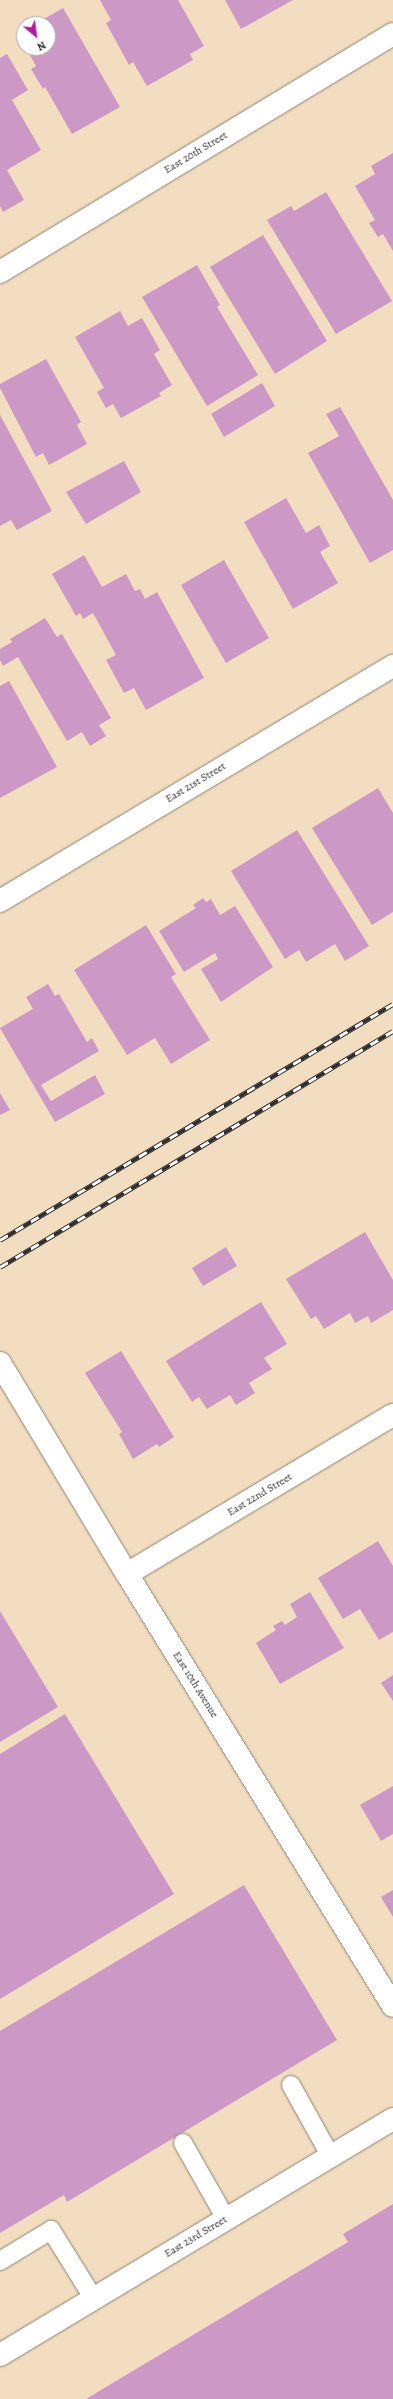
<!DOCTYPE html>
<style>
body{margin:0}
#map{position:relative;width:393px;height:2399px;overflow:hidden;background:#f3ddc0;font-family:Alegreya,serif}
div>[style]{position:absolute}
.building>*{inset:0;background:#cc99c7}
.roads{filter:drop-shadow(0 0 1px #8f8476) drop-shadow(0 0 1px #8f8476)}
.service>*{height:18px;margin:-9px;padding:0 9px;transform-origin:9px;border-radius:9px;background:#fff}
.minor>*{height:22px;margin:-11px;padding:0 11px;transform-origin:11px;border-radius:11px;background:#fff}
.tertiary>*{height:22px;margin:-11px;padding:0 11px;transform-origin:11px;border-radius:11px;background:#fff}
.rail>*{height:4.5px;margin-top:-2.25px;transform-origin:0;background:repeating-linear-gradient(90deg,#fff 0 9px,#2b2b2b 0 18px);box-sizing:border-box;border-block:1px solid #2b2b2b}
span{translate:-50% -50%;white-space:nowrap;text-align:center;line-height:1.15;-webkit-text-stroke:3px #fff;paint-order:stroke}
.street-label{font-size:11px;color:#2b2b2b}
.north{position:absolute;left:16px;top:16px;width:40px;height:40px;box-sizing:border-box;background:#fff;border:1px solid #aaa;border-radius:50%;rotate:151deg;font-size:11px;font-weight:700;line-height:16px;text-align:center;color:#2b2b2b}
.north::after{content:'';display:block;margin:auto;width:14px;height:18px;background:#b5179e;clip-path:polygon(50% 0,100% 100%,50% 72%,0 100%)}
</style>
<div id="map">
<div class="building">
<div style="clip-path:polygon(100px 0,178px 0,204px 46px,190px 54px,193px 60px,147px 86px,133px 62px,129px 65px,106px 23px,111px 20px)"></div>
<div style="clip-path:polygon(225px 0,293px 0,241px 29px)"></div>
<div style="clip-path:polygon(63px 8px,120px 107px,72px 134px,45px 87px,43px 89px,31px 69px,36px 66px,26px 48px,48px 48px,48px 24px,35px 24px)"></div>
<div style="clip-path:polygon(24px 30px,24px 45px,17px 34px)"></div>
<div style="clip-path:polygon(7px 54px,28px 90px,12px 100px,41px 150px,7px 170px,24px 200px,3px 212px,0 206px,0 58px)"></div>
<div style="clip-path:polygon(393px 153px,393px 251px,383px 234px,378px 237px,369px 223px,375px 220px,355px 186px,375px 174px,371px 166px)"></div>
<div style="clip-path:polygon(326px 192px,392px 301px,336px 334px,267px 220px,291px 206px,294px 211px)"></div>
<div style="clip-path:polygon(263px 235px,327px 341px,275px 374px,210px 267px)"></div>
<div style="clip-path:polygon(197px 265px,220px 305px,217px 307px,258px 375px,207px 406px,142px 297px)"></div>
<div style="clip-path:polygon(120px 311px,128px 326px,142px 318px,160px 350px,154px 354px,172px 385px,159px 393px,161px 396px,121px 418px,113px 404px,106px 408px,97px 392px,104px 388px,75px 337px)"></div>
<div style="clip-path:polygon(46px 359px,81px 422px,77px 425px,87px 444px,49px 465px,43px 453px,36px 457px,0 388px,0 384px)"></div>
<div style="clip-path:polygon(262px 383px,275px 406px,224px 437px,211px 414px)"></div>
<div style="clip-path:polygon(340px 407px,393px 500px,393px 550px,370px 563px,308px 453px,339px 436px,326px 414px)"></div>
<div style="clip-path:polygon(0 415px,52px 511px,17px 530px,11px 520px,0 526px)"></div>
<div style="clip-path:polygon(124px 461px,141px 492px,86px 524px,66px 492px)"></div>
<div style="clip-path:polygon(286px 498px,306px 533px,319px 525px,330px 546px,320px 552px,338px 583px,293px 609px,244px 522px)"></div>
<div style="clip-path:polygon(84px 555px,102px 587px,126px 574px,135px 591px,140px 589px,145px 599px,157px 592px,204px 678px,146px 710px,134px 688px,124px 693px,106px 660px,116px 655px,93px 613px,83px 619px,80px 613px,76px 616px,52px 574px)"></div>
<div style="clip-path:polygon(224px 560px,269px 638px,226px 663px,181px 585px)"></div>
<div style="clip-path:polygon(45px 618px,57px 637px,62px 634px,111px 718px,99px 725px,106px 736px,90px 746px,82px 732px,67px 741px,18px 657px,3px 666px,0 660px,0 649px,12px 642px,10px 639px)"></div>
<div style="clip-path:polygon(9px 681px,57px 767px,0 798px,0 686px)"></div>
<div style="clip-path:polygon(378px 788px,393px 813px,393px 912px,372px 925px,312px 828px)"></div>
<div style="clip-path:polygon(297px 830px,369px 946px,345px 961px,335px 944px,306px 962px,299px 950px,285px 959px,231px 871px)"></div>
<div style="clip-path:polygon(203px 898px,206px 902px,211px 899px,220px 915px,235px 906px,273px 967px,221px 1002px,201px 969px,218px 959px,215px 953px,184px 972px,159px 931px,196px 908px,193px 905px)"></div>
<div style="clip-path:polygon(146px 925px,176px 974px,171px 977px,210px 1040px,171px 1064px,155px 1038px,127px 1055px,74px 970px)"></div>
<div style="clip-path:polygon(48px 984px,55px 996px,59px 994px,87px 1042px,92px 1038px,99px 1051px,41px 1085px,51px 1101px,95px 1075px,105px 1094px,55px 1122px,0 1028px,33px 1009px,26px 997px)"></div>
<div style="clip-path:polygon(0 1093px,10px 1110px,0 1115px)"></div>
<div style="clip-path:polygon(365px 1232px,393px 1280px,393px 1310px,371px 1323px,368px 1316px,355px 1323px,350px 1313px,324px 1329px,316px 1316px,311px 1319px,286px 1279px)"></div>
<div style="clip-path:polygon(226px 1247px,237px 1266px,203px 1286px,192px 1268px)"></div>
<div style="clip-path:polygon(261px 1302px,287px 1344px,264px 1358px,272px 1369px,249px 1383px,255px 1393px,236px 1405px,230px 1395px,207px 1409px,199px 1397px,192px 1402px,166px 1361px)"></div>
<div style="clip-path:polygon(121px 1351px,174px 1437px,159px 1447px,157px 1444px,133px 1459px,119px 1434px,122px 1432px,85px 1373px)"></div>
<div style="clip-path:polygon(378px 1541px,393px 1566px,393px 1632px,379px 1640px,360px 1609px,343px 1619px,318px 1578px)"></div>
<div style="clip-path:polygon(310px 1592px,344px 1648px,280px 1684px,256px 1643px,276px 1630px,273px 1626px,282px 1621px,285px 1625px,297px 1617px,290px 1604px)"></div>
<div style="clip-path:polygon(0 1611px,58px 1707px,0 1742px)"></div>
<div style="clip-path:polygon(393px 1675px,393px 1701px,381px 1683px)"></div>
<div style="clip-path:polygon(65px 1714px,174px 1894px,0 1999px,0 1754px)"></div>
<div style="clip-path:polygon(393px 1786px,393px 1834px,381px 1841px,360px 1805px)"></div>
<div style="clip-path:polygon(244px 1885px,337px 2040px,67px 2202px,64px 2195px,0 2233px,0 2031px)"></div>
<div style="clip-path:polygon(393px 1890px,393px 1917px,381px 1897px)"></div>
<div style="clip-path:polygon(393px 2204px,393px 2399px,86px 2399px,348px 2242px,343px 2234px)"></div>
</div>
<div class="roads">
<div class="service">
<div style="left:291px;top:2085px;width:82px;rotate:60.9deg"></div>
<div style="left:183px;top:2143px;width:87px;rotate:60.5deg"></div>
<div style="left:0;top:2261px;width:60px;rotate:-31.3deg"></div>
<div style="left:51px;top:2230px;width:81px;rotate:58.1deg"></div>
</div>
<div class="minor">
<div style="left:0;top:272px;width:459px;rotate:-31.2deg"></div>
<div style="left:127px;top:1574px;width:310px;rotate:-30.9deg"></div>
<div style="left:0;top:2355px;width:458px;rotate:-31deg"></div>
</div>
<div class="tertiary">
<div style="left:0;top:901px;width:458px;rotate:-30.9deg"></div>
<div style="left:0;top:1363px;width:246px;rotate:59deg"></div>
<div style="left:127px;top:1574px;width:507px;rotate:58.38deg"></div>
</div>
</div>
<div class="rail">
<div style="left:0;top:1240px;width:458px;rotate:-31deg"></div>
<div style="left:0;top:1267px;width:458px;rotate:-31deg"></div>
</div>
<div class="street-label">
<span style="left:196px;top:153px;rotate:-31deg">East 20th Street</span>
<span style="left:196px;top:783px;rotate:-31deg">East 21st Street</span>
<span style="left:260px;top:1495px;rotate:-31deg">East 22nd Street</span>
<span style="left:195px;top:1685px;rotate:58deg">East 10th Avenue</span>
<span style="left:196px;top:2237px;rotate:-31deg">East 23rd Street</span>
</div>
<div class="north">N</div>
</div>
